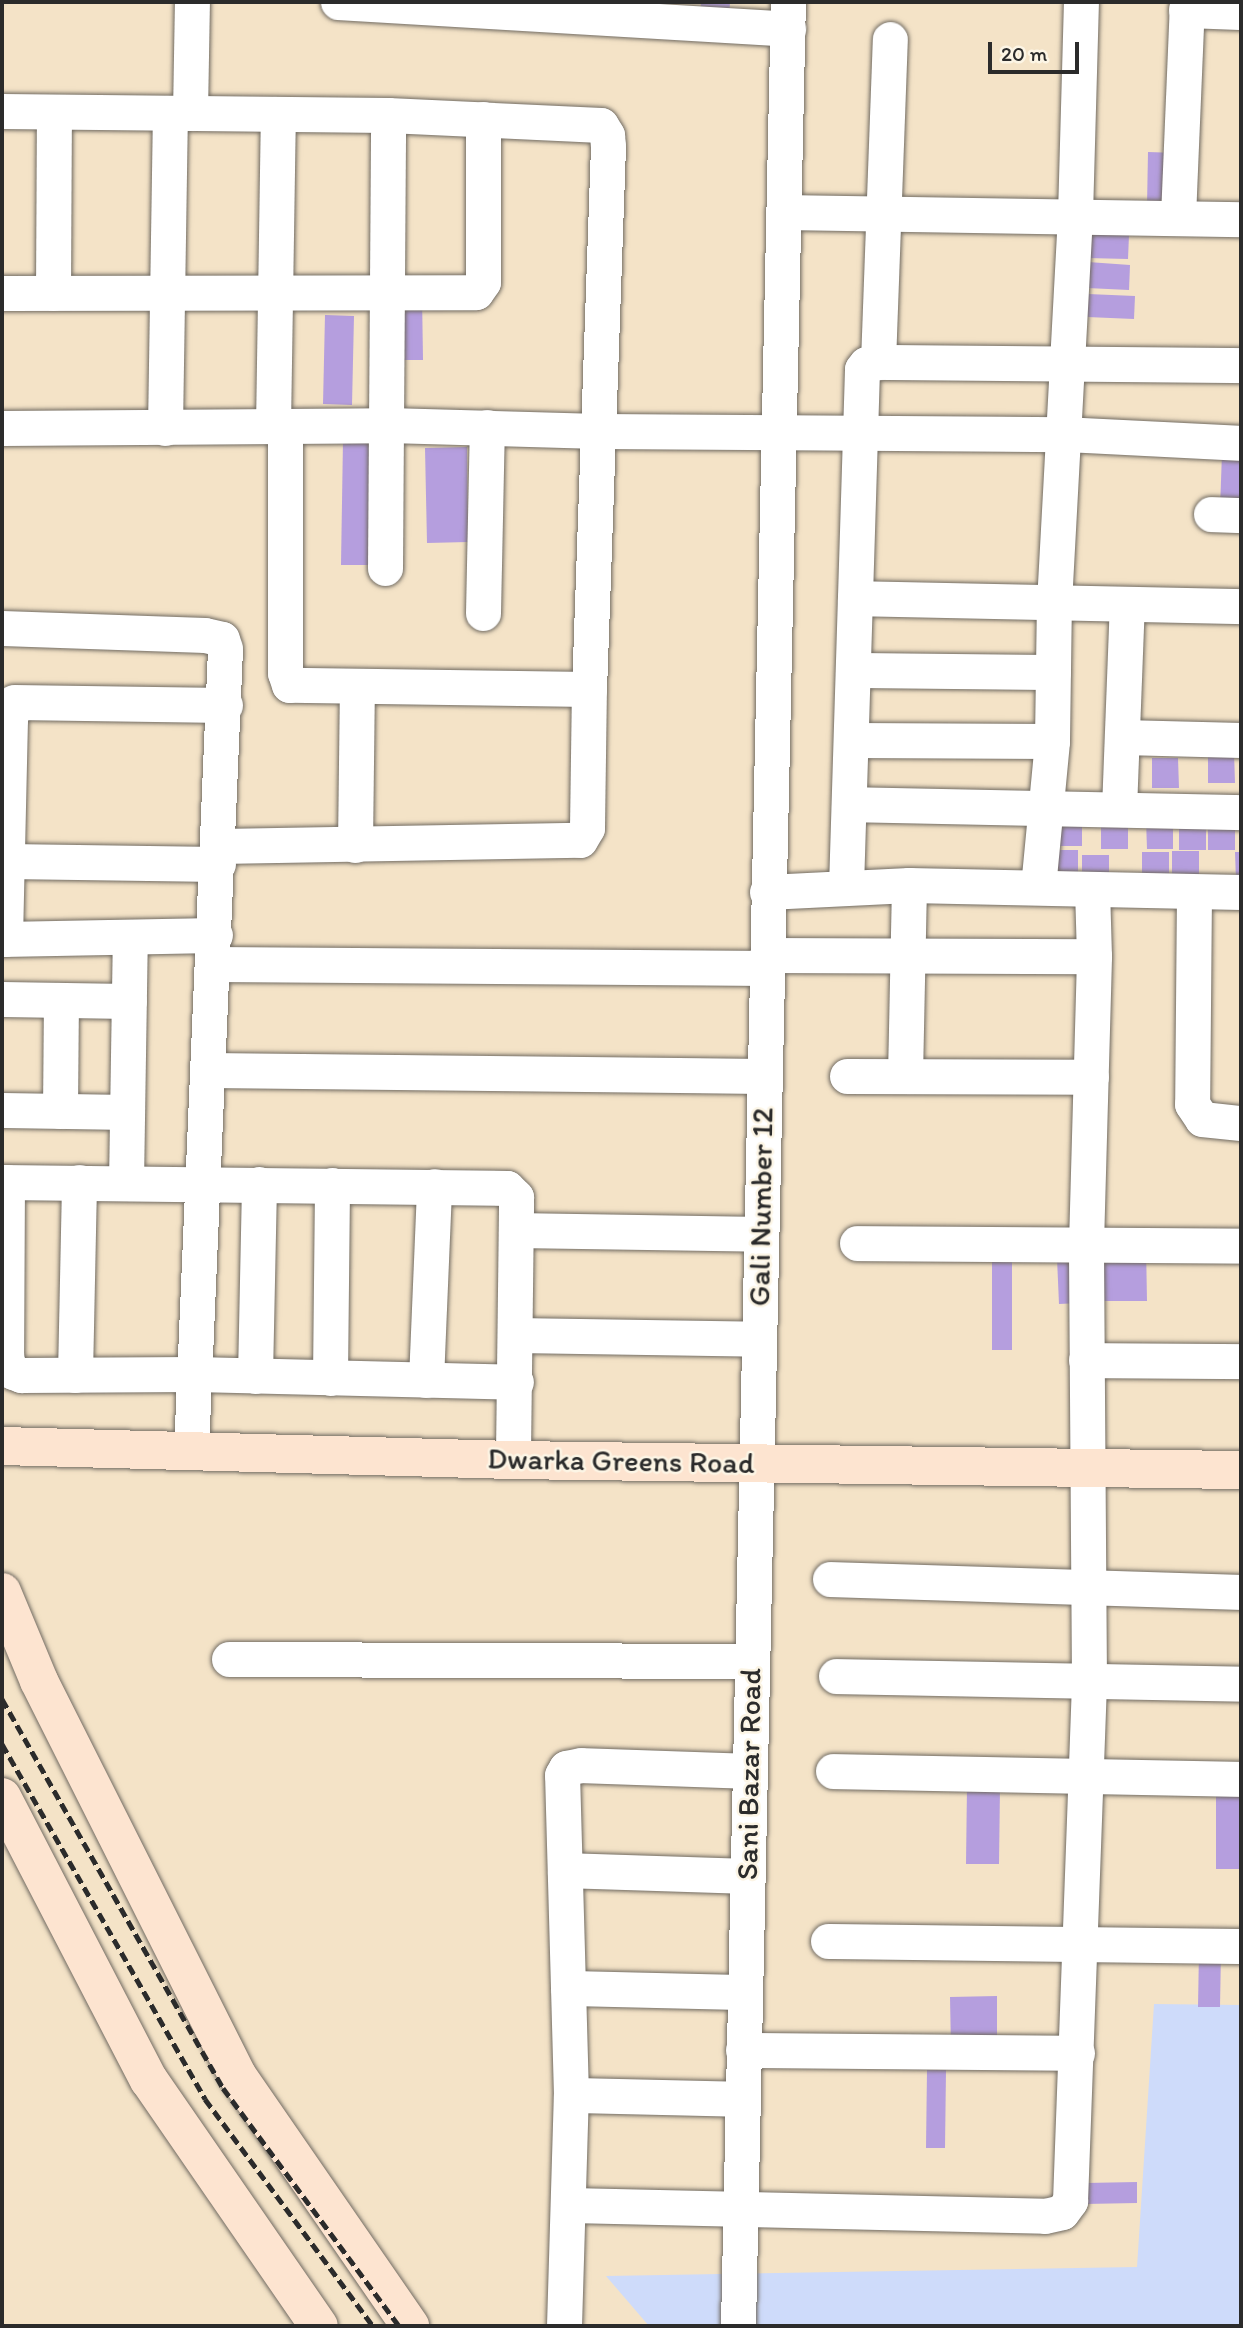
<!DOCTYPE html>
<style>
body{margin:0}
#map{position:relative;width:1243px;height:2328px;overflow:hidden;background:#f4e3c7;font-family:Itim,sans-serif}
div>[style]{position:absolute}
.built>*{inset:0;background:#cedbfa}
.building>*{inset:0;background:#b59ede}
.roads{filter:drop-shadow(0 0 2px #716b62) drop-shadow(0 0 2px #716b62)}
.street>*{height:35px;margin:-17.5px;padding:0 17.5px;transform-origin:17.5px;border-radius:17.5px;background:#fff}
.secondary>*{height:38px;margin:-19px;padding:0 19px;transform-origin:19px;border-radius:19px;background:#fde4d0}
.rail>*{height:5px;margin-top:-2.5px;transform-origin:0;background:repeating-linear-gradient(90deg,#2b2b2b 0 10px,transparent 0 15px)}
span{translate:-50% -50%;white-space:nowrap;text-align:center;line-height:1.15;-webkit-text-stroke:5px #fcf5e5;paint-order:stroke}
.street-label{font-size:30px;color:#2b2b2b}
.frame{position:absolute;inset:0;border:4px solid #2b2b2b;pointer-events:none}
.scale{position:absolute;left:988px;top:42px;width:91px;height:32px;box-sizing:border-box;border:4px solid #2b2b2b;border-top:0;padding-left:9px;font-size:21px;line-height:24px;white-space:nowrap;color:#2b2b2b;-webkit-text-stroke:5px #fcf5e5;paint-order:stroke}
</style>
<div id="map">
<div class="built">
<div style="clip-path:polygon(1154px 2004px,1241px 2005px,1241px 2326px,649px 2326px,606px 2276px,1137px 2267px)"></div>
</div>
<div class="building">
<div style="clip-path:polygon(701px 2px,730px 2px,729px 17px,700px 16px)"></div>
<div style="clip-path:polygon(1148px 152px,1178px 153px,1178px 206px,1147px 206px)"></div>
<div style="clip-path:polygon(1088px 233px,1129px 235px,1128px 259px,1087px 258px)"></div>
<div style="clip-path:polygon(1088px 262px,1130px 265px,1129px 290px,1087px 288px)"></div>
<div style="clip-path:polygon(1088px 294px,1135px 296px,1134px 319px,1087px 317px)"></div>
<div style="clip-path:polygon(422px 295px,423px 360px,400px 360px,399px 296px)"></div>
<div style="clip-path:polygon(325px 315px,354px 316px,352px 405px,323px 404px)"></div>
<div style="clip-path:polygon(343px 440px,382px 441px,379px 565px,341px 565px)"></div>
<div style="clip-path:polygon(467px 447px,468px 542px,427px 543px,425px 448px)"></div>
<div style="clip-path:polygon(1222px 453px,1241px 453px,1241px 510px,1220px 509px)"></div>
<div style="clip-path:polygon(1234px 752px,1235px 783px,1208px 783px,1208px 753px)"></div>
<div style="clip-path:polygon(1152px 758px,1178px 758px,1179px 788px,1152px 788px)"></div>
<div style="clip-path:polygon(1055px 817px,1082px 817px,1082px 846px,1055px 846px)"></div>
<div style="clip-path:polygon(1101px 819px,1128px 819px,1128px 849px,1101px 849px)"></div>
<div style="clip-path:polygon(1173px 819px,1173px 849px,1147px 849px,1146px 820px)"></div>
<div style="clip-path:polygon(1179px 820px,1206px 820px,1206px 850px,1179px 850px)"></div>
<div style="clip-path:polygon(1208px 820px,1235px 820px,1235px 850px,1208px 850px)"></div>
<div style="clip-path:polygon(1051px 850px,1078px 850px,1078px 880px,1051px 880px)"></div>
<div style="clip-path:polygon(1172px 851px,1199px 851px,1199px 881px,1172px 881px)"></div>
<div style="clip-path:polygon(1142px 852px,1169px 852px,1169px 881px,1142px 881px)"></div>
<div style="clip-path:polygon(1235px 852px,1241px 852px,1241px 881px,1236px 881px)"></div>
<div style="clip-path:polygon(1082px 855px,1109px 855px,1109px 884px,1082px 884px)"></div>
<div style="clip-path:polygon(1146px 1246px,1147px 1301px,1098px 1301px,1097px 1247px)"></div>
<div style="clip-path:polygon(1078px 1257px,1080px 1303px,1059px 1304px,1057px 1258px)"></div>
<div style="clip-path:polygon(992px 1260px,1012px 1260px,1012px 1350px,992px 1350px)"></div>
<div style="clip-path:polygon(967px 1786px,1000px 1787px,999px 1864px,966px 1864px)"></div>
<div style="clip-path:polygon(1216px 1791px,1240px 1791px,1240px 1869px,1216px 1869px)"></div>
<div style="clip-path:polygon(1199px 1951px,1221px 1951px,1220px 2007px,1198px 2007px)"></div>
<div style="clip-path:polygon(997px 1996px,997px 2048px,951px 2048px,950px 1997px)"></div>
<div style="clip-path:polygon(927px 2070px,946px 2070px,945px 2148px,926px 2148px)"></div>
<div style="clip-path:polygon(1137px 2182px,1137px 2203px,1085px 2204px,1085px 2183px)"></div>
</div>
<div class="roads">
<div class="street">
<div style="left:338px;top:2px;width:451px;rotate:3.4deg"></div>
<div style="left:1186px;top:10px;width:55px;rotate:2.1deg"></div>
<div style="left:2px;top:111px;width:386px;rotate:0.6deg"></div>
<div style="left:388px;top:115px;width:213px;rotate:2.7deg"></div>
<div style="left:601px;top:125px;width:12px;rotate:59deg"></div>
<div style="left:607px;top:135px;width:11px;rotate:85deg"></div>
<div style="left:608px;top:146px;width:543px;rotate:92deg"></div>
<div style="left:589px;top:689px;width:300px;rotate:-179.2deg"></div>
<div style="left:289px;top:685px;width:13px;rotate:-108deg"></div>
<div style="left:285px;top:673px;width:247px;rotate:-90deg"></div>
<div style="left:190px;top:113px;width:111px;rotate:-89deg"></div>
<div style="left:784px;top:212px;width:457px;rotate:0.9deg"></div>
<div style="left:1178px;top:217px;width:215px;rotate:-87.6deg"></div>
<div style="left:2px;top:293px;width:474px;rotate:-0.1deg"></div>
<div style="left:476px;top:292px;width:12px;rotate:-55deg"></div>
<div style="left:483px;top:282px;width:163px;rotate:-90deg"></div>
<div style="left:53px;top:293px;width:181px;rotate:-89.7deg"></div>
<div style="left:878px;top:362px;width:323px;rotate:-87.9deg"></div>
<div style="left:273px;top:426px;width:312px;rotate:-89.1deg"></div>
<div style="left:2px;top:428px;width:386px;rotate:-0.4deg"></div>
<div style="left:388px;top:425px;width:211px;rotate:1.6deg"></div>
<div style="left:599px;top:431px;width:465px;rotate:0.4deg"></div>
<div style="left:1064px;top:434px;width:177px;rotate:2.9deg"></div>
<div style="left:165px;top:428px;width:315px;rotate:-89.1deg"></div>
<div style="left:1211px;top:514px;width:30px;rotate:2deg"></div>
<div style="left:385px;top:568px;width:453px;rotate:-89.6deg"></div>
<div style="left:855px;top:598px;width:386px;rotate:1.2deg"></div>
<div style="left:483px;top:613px;width:186px;rotate:-88.8deg"></div>
<div style="left:2px;top:628px;width:203px;rotate:2deg"></div>
<div style="left:205px;top:635px;width:17px;rotate:13deg"></div>
<div style="left:222px;top:639px;width:10px;rotate:73deg"></div>
<div style="left:225px;top:649px;width:803px;rotate:92.43deg"></div>
<div style="left:853px;top:670px;width:200px;rotate:0.6deg"></div>
<div style="left:1122px;top:737px;width:119px;rotate:1.4deg"></div>
<div style="left:851px;top:740px;width:201px;rotate:0.3deg"></div>
<div style="left:849px;top:804px;width:392px;rotate:1.2deg"></div>
<div style="left:1119px;top:809px;width:205px;rotate:-87.8deg"></div>
<div style="left:355px;top:845px;width:157px;rotate:-89.3deg"></div>
<div style="left:219px;top:846px;width:361px;rotate:-1deg"></div>
<div style="left:580px;top:840px;width:14px;rotate:-60deg"></div>
<div style="left:587px;top:828px;width:139px;rotate:-89.2deg"></div>
<div style="left:7px;top:861px;width:211px;rotate:0.8deg"></div>
<div style="left:846px;top:887px;width:518px;rotate:-88.23deg"></div>
<div style="left:862px;top:369px;width:6px;rotate:-51deg"></div>
<div style="left:866px;top:364px;width:12px;rotate:-9deg"></div>
<div style="left:878px;top:362px;width:363px;rotate:0.5deg"></div>
<div style="left:1038px;top:887px;width:147px;rotate:-84.5deg"></div>
<div style="left:1052px;top:741px;width:138px;rotate:-89.2deg"></div>
<div style="left:1054px;top:603px;width:389px;rotate:-86.9deg"></div>
<div style="left:1075px;top:215px;width:213px;rotate:-88.4deg"></div>
<div style="left:767px;top:892px;width:142px;rotate:-2.8deg"></div>
<div style="left:909px;top:885px;width:332px;rotate:1.2deg"></div>
<div style="left:1194px;top:892px;width:212px;rotate:90.5deg"></div>
<div style="left:1192px;top:1104px;width:18px;rotate:56deg"></div>
<div style="left:1202px;top:1119px;width:39px;rotate:6deg"></div>
<div style="left:2px;top:939px;width:213px;rotate:-1.1deg"></div>
<div style="left:5px;top:939px;width:220px;rotate:-88.7deg"></div>
<div style="left:10px;top:719px;width:17px;rotate:-77deg"></div>
<div style="left:14px;top:702px;width:211px;rotate:0.8deg"></div>
<div style="left:767px;top:955px;width:327px;rotate:0.2deg"></div>
<div style="left:213px;top:964px;width:554px;rotate:0.41deg"></div>
<div style="left:2px;top:999px;width:127px;rotate:0.9deg"></div>
<div style="left:208px;top:1070px;width:556px;rotate:0.62deg"></div>
<div style="left:847px;top:1076px;width:244px;rotate:0.2deg"></div>
<div style="left:905px;top:1076px;width:191px;rotate:-88.8deg"></div>
<div style="left:2px;top:1110px;width:125px;rotate:0.9deg"></div>
<div style="left:60px;top:1111px;width:111px;rotate:-89.5deg"></div>
<div style="left:2px;top:1182px;width:505px;rotate:0.68deg"></div>
<div style="left:507px;top:1188px;width:13px;rotate:45deg"></div>
<div style="left:516px;top:1197px;width:11px;rotate:90deg"></div>
<div style="left:516px;top:1208px;width:252px;rotate:90.7deg"></div>
<div style="left:7px;top:1182px;width:171px;rotate:90.3deg"></div>
<div style="left:6px;top:1353px;width:10px;rotate:84deg"></div>
<div style="left:7px;top:1363px;width:11px;rotate:56deg"></div>
<div style="left:13px;top:1372px;width:9px;rotate:21deg"></div>
<div style="left:21px;top:1375px;width:174px;rotate:-0.3deg"></div>
<div style="left:195px;top:1374px;width:321px;rotate:1.4deg"></div>
<div style="left:126px;top:1183px;width:245px;rotate:-89.1deg"></div>
<div style="left:516px;top:1230px;width:245px;rotate:0.9deg"></div>
<div style="left:857px;top:1243px;width:384px;rotate:0.4deg"></div>
<div style="left:516px;top:1335px;width:243px;rotate:0.9deg"></div>
<div style="left:1086px;top:1360px;width:155px;rotate:0.4deg"></div>
<div style="left:75px;top:1375px;width:193px;rotate:-88.8deg"></div>
<div style="left:255px;top:1376px;width:192px;rotate:-88.8deg"></div>
<div style="left:330px;top:1378px;width:193px;rotate:-89.4deg"></div>
<div style="left:426px;top:1380px;width:194px;rotate:-87.6deg"></div>
<div style="left:830px;top:1579px;width:411px;rotate:1.8deg"></div>
<div style="left:229px;top:1659px;width:522px;rotate:0.22deg"></div>
<div style="left:836px;top:1676px;width:405px;rotate:1.1deg"></div>
<div style="left:833px;top:1771px;width:408px;rotate:1.1deg"></div>
<div style="left:565px;top:1870px;width:182px;rotate:1.9deg"></div>
<div style="left:828px;top:1941px;width:413px;rotate:0.7deg"></div>
<div style="left:568px;top:1988px;width:176px;rotate:1.3deg"></div>
<div style="left:743px;top:2050px;width:334px;rotate:0.5deg"></div>
<div style="left:571px;top:2095px;width:171px;rotate:1.3deg"></div>
<div style="left:570px;top:2205px;width:475px;rotate:1.3deg"></div>
<div style="left:1045px;top:2216px;width:17px;rotate:-13deg"></div>
<div style="left:1062px;top:2212px;width:14px;rotate:-54deg"></div>
<div style="left:1070px;top:2201px;width:519px;rotate:-87.9deg"></div>
<div style="left:1089px;top:1682px;width:438px;rotate:-90.4deg"></div>
<div style="left:1086px;top:1244px;width:288px;rotate:-88.4deg"></div>
<div style="left:1094px;top:956px;width:66px;rotate:-91.7deg"></div>
<div style="left:564px;top:2326px;width:231px;rotate:-88.3deg"></div>
<div style="left:571px;top:2095px;width:320px;rotate:-91.6deg"></div>
<div style="left:562px;top:1775px;width:8px;rotate:-60deg"></div>
<div style="left:566px;top:1768px;width:15px;rotate:-11deg"></div>
<div style="left:581px;top:1765px;width:168px;rotate:2deg"></div>
<div style="left:738px;top:2326px;width:2325px;rotate:-88.77deg"></div>
</div>
<div class="secondary">
<div style="left:2px;top:1446px;width:511px;rotate:1.57deg"></div>
<div style="left:513px;top:1460px;width:728px;rotate:0.79deg"></div>
<div style="left:2px;top:1592px;width:96px;rotate:67.4deg"></div>
<div style="left:39px;top:1681px;width:441px;rotate:63.3deg"></div>
<div style="left:237px;top:2075px;width:305px;rotate:55.4deg"></div>
<div style="left:2px;top:1797px;width:319px;rotate:62.6deg"></div>
<div style="left:149px;top:2080px;width:299px;rotate:55.4deg"></div>
</div>
</div>
<div class="rail">
<div style="left:2px;top:1699px;width:447px;rotate:60.4deg"></div>
<div style="left:223px;top:2088px;width:296px;rotate:53.5deg"></div>
<div style="left:2px;top:1744px;width:409px;rotate:60.2deg"></div>
<div style="left:205px;top:2099px;width:282px;rotate:53.5deg"></div>
</div>
<div class="street-label">
<span style="left:761px;top:1207px;rotate:-89deg">Gali Number 12</span>
<span style="left:621px;top:1461px;rotate:1deg">Dwarka Greens Road</span>
<span style="left:749px;top:1774px;rotate:-89deg">Sani Bazar Road</span>
</div>
<div class="frame"></div>
<div class="scale">20 m</div>
</div>
